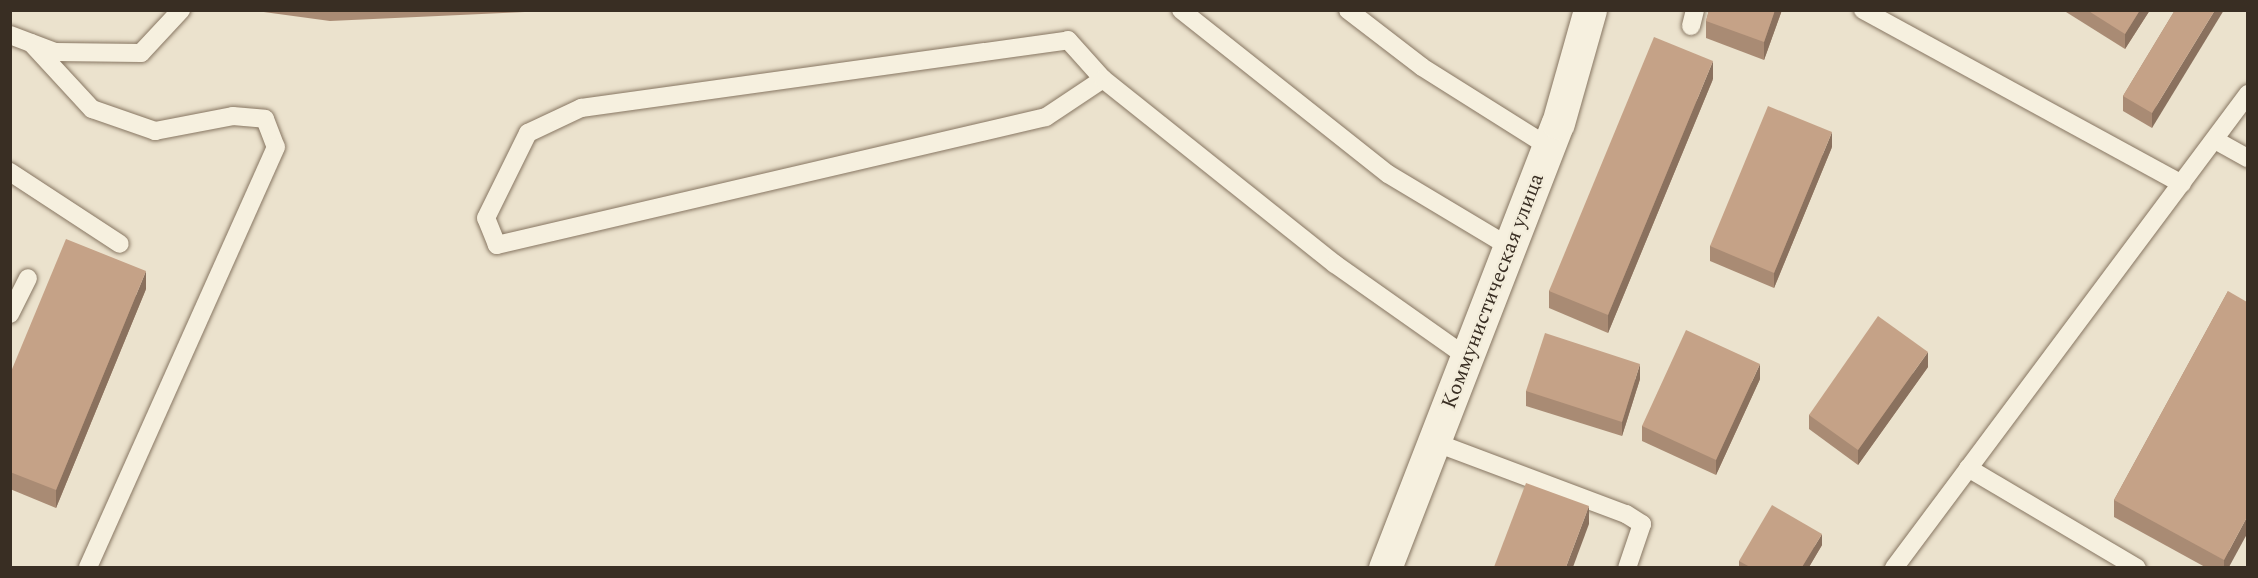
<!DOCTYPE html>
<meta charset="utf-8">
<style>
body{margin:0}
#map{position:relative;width:2258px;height:578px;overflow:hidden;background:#ebe2cd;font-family:Spectral,serif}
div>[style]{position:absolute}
.roads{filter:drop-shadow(0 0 2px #877662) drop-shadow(0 0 2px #877662)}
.lane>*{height:18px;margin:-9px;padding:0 9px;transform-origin:9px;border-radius:9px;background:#f6f0df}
.secondary>*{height:33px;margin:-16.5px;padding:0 16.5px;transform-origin:16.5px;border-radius:16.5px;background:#f6f0df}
.wall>*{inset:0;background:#a98b74}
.shaded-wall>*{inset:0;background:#8a715e}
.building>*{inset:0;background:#c5a287}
span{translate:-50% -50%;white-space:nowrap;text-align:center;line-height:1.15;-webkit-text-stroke:5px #f3eddb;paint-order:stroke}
.street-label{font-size:21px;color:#392e23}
.frame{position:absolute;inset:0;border:12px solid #392e23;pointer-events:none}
</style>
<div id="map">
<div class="roads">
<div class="lane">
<div style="left:1181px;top:10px;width:264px;rotate:38.4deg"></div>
<div style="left:1388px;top:174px;width:142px;rotate:30.9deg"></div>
<div style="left:1348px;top:10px;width:93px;rotate:37.6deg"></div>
<div style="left:1422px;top:67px;width:150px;rotate:32.2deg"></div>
<div style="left:1863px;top:10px;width:363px;rotate:28.6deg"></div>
<div style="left:1691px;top:26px;width:16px;rotate:-76deg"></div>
<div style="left:10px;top:35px;width:48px;rotate:20.7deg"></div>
<div style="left:55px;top:52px;width:86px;rotate:0.7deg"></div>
<div style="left:141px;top:53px;width:59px;rotate:-47.1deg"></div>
<div style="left:31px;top:43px;width:90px;rotate:47.3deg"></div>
<div style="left:92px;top:109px;width:67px;rotate:19.2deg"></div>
<div style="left:155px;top:131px;width:79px;rotate:-10.9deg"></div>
<div style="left:233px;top:116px;width:32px;rotate:5deg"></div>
<div style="left:265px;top:119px;width:30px;rotate:69deg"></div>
<div style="left:276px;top:147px;width:461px;rotate:114.1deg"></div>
<div style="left:1103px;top:79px;width:69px;rotate:146.3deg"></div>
<div style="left:1046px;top:117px;width:564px;rotate:166.88deg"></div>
<div style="left:497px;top:245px;width:29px;rotate:-112deg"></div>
<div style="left:486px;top:218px;width:95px;rotate:-63.7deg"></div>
<div style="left:528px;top:133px;width:59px;rotate:-25.3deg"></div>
<div style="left:581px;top:108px;width:492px;rotate:-7.9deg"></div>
<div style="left:1068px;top:40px;width:52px;rotate:48.1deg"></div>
<div style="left:1103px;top:79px;width:297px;rotate:38.6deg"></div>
<div style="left:1335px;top:264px;width:161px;rotate:35.2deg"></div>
<div style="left:2215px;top:140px;width:38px;rotate:29deg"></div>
<div style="left:10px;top:172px;width:131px;rotate:33.2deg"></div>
<div style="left:10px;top:314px;width:40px;rotate:-63.4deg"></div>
<div style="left:1434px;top:442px;width:205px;rotate:20.6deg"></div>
<div style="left:1626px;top:514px;width:19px;rotate:32deg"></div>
<div style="left:1642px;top:524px;width:46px;rotate:108.8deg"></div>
<div style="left:1968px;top:468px;width:196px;rotate:30.6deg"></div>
<div style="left:1894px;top:568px;width:592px;rotate:-53.25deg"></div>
</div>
<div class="secondary">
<div style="left:1385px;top:568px;width:477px;rotate:-68.8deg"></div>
<div style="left:1558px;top:123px;width:117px;rotate:-74.2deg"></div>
</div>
</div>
<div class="wall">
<div style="clip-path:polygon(249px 10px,568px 10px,330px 21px)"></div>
<div style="clip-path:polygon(1709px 10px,1782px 10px,1764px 60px,1706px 38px,1706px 21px)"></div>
<div style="clip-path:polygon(2066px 10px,2150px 10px,2125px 49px,2066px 12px)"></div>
<div style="clip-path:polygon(2175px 10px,2152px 128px,2123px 111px,2123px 96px)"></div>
<div style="clip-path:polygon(1713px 79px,1608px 333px,1549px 308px,1549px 291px)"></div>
<div style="clip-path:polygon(1832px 147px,1774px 288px,1710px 261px,1710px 246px)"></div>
<div style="clip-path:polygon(146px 289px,56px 508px,10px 489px,10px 374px)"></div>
<div style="clip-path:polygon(2228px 291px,2229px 567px,2205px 567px,2114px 517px,2114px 500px)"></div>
<div style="clip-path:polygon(1928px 367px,1858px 465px,1809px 429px,1809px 415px)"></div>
<div style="clip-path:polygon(1640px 379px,1622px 436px,1526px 406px,1526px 391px)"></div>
<div style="clip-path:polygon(1760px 379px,1716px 475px,1642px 441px,1642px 426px)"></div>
<div style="clip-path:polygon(1822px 545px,1809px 567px,1739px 567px,1739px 561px)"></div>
</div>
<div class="shaded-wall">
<div style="clip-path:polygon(1775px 10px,1782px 10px,1764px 60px,1764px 42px)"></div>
<div style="clip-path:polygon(2140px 10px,2150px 10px,2125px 49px,2125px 34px)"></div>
<div style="clip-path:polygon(2215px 10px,2224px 10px,2152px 128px,2152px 113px)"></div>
<div style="clip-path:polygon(1713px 61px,1713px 79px,1608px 333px,1608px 315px)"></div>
<div style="clip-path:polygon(1832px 132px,1832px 147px,1774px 288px,1774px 273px)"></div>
<div style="clip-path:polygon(146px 271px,146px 289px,56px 508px,56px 490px)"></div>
<div style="clip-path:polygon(1928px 352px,1928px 367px,1858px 465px,1858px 450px)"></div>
<div style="clip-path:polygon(1640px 364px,1640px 379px,1622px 436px,1622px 422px)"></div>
<div style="clip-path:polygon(1760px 364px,1760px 379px,1716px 475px,1716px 460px)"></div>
<div style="clip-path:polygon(1589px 506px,1589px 524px,1573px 567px,1566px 567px)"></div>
<div style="clip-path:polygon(2247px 517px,2247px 534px,2229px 567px,2224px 567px,2224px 560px)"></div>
<div style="clip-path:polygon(1822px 534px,1822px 545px,1809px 567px,1802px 567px)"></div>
</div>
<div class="building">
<div style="clip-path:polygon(1709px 10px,1775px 10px,1764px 42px,1706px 21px)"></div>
<div style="clip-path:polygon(2087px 10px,2140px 10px,2125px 34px)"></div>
<div style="clip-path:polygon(2175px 10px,2215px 10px,2152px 113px,2123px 96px)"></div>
<div style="clip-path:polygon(1654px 37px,1713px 61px,1608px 315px,1549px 291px)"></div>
<div style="clip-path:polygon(1768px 106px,1832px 132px,1774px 273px,1710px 246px)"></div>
<div style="clip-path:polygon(66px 239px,146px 271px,56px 490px,10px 472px,10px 374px)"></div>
<div style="clip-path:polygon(2228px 291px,2247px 302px,2247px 517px,2224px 560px,2114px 500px)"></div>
<div style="clip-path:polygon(1878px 316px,1928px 352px,1858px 450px,1809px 415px)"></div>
<div style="clip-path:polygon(1686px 330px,1760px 364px,1716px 460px,1642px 426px)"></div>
<div style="clip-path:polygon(1545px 333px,1640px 364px,1622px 422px,1526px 391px)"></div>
<div style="clip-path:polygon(1526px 483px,1589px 506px,1566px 567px,1494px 567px)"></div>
<div style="clip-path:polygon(1772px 505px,1822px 534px,1802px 567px,1750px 567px,1739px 561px)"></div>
</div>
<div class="street-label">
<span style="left:1493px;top:291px;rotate:-69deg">Коммунистическая улица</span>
</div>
<div class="frame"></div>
</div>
